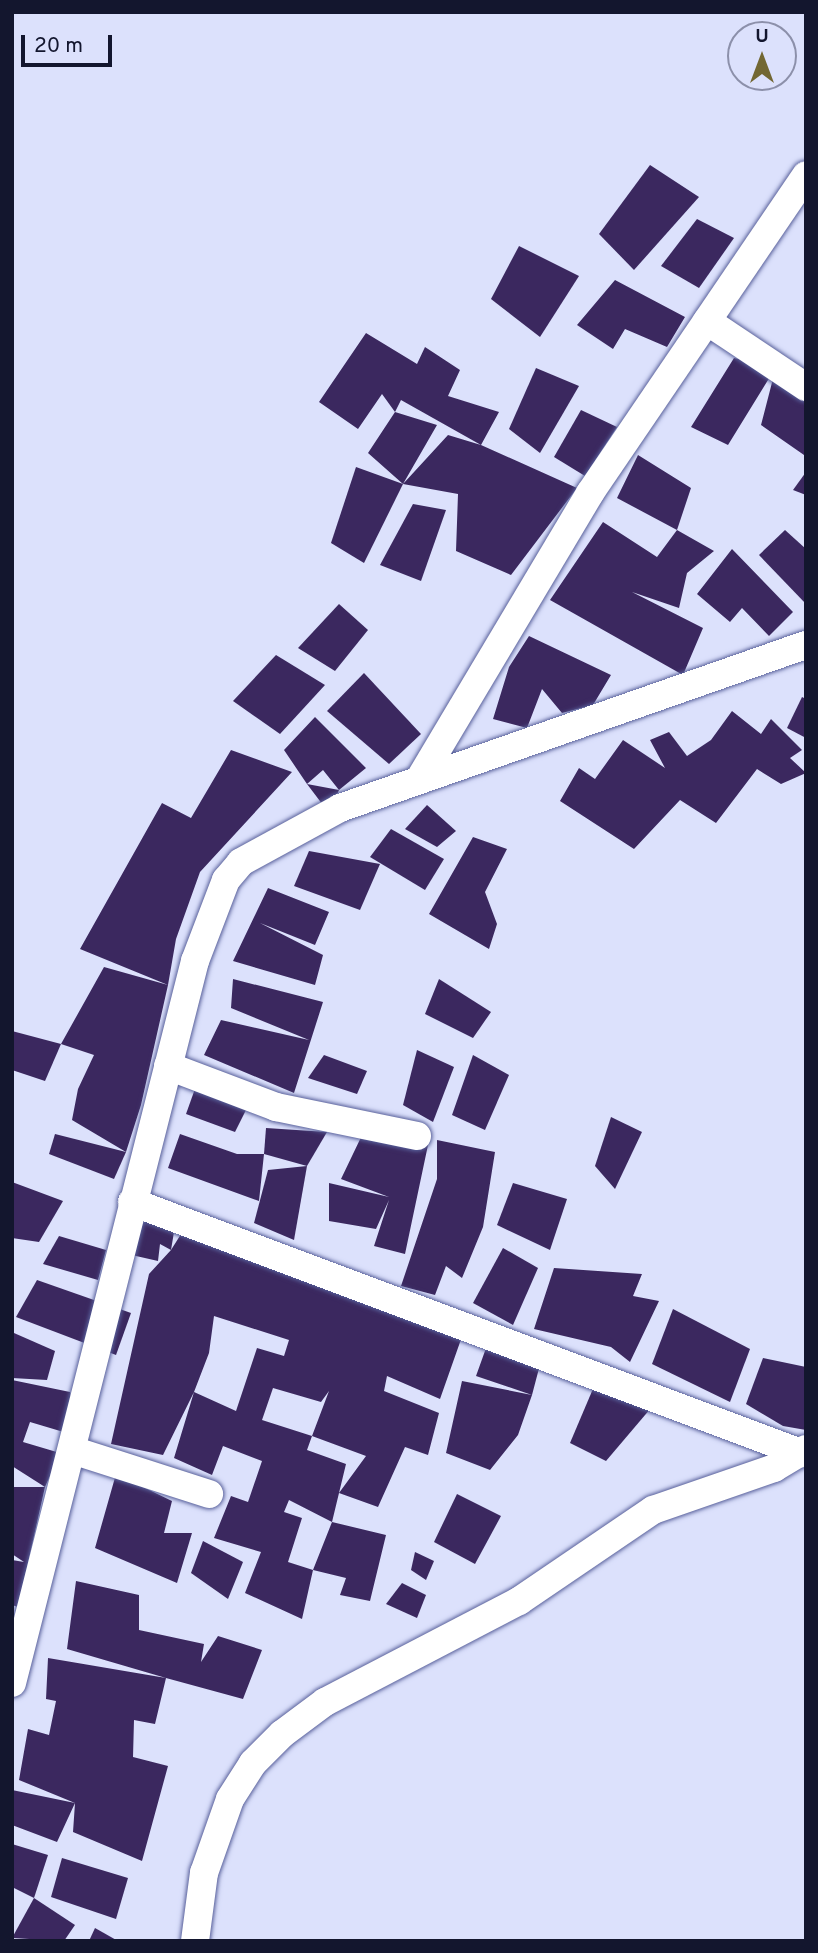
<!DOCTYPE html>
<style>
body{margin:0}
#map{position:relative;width:818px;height:1953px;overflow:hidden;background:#dce1fc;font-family:Overpass,sans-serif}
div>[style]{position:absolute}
.building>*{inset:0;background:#3b285f}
.roads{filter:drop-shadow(0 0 2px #58609b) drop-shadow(0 0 2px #58609b)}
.street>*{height:28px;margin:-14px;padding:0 14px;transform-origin:14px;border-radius:14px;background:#fff}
span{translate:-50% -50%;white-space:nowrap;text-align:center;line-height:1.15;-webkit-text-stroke:7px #dce1fc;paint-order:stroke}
.frame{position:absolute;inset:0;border:14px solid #13162e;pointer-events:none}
.north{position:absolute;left:727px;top:21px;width:70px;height:70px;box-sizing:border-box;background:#dce1fc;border:2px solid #8c90aa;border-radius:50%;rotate:0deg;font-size:19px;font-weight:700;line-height:28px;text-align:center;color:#13162e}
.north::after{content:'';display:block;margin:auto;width:24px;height:32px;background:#726733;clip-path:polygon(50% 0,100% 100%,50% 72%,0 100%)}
.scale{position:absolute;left:21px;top:35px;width:91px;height:32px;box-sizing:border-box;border:4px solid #13162e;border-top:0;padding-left:9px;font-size:21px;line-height:24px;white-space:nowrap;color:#13162e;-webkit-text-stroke:5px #dce1fc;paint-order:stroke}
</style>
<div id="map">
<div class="building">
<div style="clip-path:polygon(650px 165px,699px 197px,634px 270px,599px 234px)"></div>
<div style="clip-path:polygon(697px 219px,734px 238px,699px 288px,661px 266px)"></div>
<div style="clip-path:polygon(519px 246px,579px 276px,540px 337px,491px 299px)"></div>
<div style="clip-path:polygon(615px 280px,685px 317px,667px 347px,625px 329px,613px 349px,577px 325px)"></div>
<div style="clip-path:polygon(366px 333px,417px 364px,425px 347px,460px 370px,448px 396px,499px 412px,481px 445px,577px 488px,511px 575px,456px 551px,458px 494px,403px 484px,448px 435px,481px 445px,401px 400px,395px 412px,437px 425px,403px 484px,368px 453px,395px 412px,382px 394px,358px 429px,319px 402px)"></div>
<div style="clip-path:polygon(734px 358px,776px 367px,806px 387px,804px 455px,761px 425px,776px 367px,728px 445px,691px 427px)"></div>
<div style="clip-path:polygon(536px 368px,579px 386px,540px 453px,509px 429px)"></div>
<div style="clip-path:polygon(581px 410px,617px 427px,585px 476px,554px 457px)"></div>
<div style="clip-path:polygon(638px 455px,691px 488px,677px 530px,714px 551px,687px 573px,679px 608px,632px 592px,703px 628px,683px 675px,550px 600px,603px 522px,657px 557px,677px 530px,617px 498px)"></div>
<div style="clip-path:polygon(356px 467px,403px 484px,364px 563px,331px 543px)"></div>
<div style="clip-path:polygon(806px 472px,806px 495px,793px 490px)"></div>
<div style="clip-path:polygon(413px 504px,446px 510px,421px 581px,380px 565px)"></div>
<div style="clip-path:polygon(785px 530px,806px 549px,806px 604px,759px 555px)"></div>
<div style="clip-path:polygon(732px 549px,793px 612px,769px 636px,742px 608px,730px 622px,697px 594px)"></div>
<div style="clip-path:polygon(339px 604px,368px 630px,335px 671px,298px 648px)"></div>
<div style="clip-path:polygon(529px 636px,611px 675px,593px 705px,562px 713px,542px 689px,527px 728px,493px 719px,509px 667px)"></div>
<div style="clip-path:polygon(276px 655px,325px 685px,280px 734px,233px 701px)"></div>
<div style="clip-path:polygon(364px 673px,421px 734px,389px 764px,327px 711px)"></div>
<div style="clip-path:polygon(802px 697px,806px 699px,806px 738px,787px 728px)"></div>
<div style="clip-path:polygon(732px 711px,761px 734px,771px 719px,802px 750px,790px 758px,806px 773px,781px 784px,757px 769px,716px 823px,680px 800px,634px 849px,560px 801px,579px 768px,595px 779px,623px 740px,665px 768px,650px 740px,669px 732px,687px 756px,711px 740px)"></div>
<div style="clip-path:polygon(315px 717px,366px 768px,339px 790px,323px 770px,307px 784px,339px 790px,329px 813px,307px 784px,284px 750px)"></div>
<div style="clip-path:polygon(231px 750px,292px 772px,200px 872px,176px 939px,168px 985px,141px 1105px,126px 1152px,72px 1120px,78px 1089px,94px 1055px,61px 1044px,104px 967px,168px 985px,80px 949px,162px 803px,191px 818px)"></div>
<div style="clip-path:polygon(427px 805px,456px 831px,437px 847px,405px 829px)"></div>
<div style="clip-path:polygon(391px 829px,444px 859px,425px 890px,370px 857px)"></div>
<div style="clip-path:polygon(473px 837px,507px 849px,485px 892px,497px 924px,489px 949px,429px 914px)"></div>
<div style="clip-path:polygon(309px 851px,380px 864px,360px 910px,294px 886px)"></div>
<div style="clip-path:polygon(268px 888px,329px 912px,315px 945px,260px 923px,323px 955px,315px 985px,233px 961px)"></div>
<div style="clip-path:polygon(233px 979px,323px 1002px,294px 1093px,204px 1055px,221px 1020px,309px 1040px,231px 1008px)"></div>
<div style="clip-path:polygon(439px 979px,491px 1012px,473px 1038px,425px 1014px)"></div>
<div style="clip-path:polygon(12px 1031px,61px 1044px,45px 1081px,12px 1070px)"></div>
<div style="clip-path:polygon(417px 1050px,454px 1067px,433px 1122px,403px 1105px)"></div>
<div style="clip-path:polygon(324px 1055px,367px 1071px,357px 1094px,308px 1078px)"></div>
<div style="clip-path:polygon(473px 1055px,509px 1075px,485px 1130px,452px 1115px)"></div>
<div style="clip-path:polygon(196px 1086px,249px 1104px,235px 1132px,186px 1114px)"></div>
<div style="clip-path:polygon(611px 1117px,642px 1132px,615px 1189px,595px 1166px)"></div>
<div style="clip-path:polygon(266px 1128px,327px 1132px,307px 1166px,264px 1154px)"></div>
<div style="clip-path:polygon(364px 1131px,428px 1145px,405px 1254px,374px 1246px,389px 1200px,376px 1229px,329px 1221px,329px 1183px,389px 1197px,341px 1179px)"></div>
<div style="clip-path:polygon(55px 1134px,126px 1152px,114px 1179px,49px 1154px)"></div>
<div style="clip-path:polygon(180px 1134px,237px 1154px,264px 1154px,259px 1201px,168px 1168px)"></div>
<div style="clip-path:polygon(437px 1140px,495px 1152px,483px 1227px,462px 1278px,446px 1266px,435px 1295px,401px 1286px,437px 1179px)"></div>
<div style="clip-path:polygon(307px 1166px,294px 1240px,254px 1223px,268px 1170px)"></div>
<div style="clip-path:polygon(12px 1182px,63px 1201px,39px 1242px,12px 1238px)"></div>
<div style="clip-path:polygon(513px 1183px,567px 1199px,550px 1250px,497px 1225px)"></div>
<div style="clip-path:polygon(evenodd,132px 1205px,176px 1220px,171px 1250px,188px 1223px,241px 1243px,218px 1304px,241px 1243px,465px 1328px,440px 1399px,387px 1376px,384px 1391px,439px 1413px,428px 1455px,405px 1447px,378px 1507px,339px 1493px,332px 1522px,289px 1500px,284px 1512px,302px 1518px,288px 1562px,313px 1570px,302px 1619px,245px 1593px,261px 1552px,214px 1538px,231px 1496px,248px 1502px,262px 1461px,223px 1446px,212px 1475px,174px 1458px,194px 1392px,163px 1455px,111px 1444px,149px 1274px,171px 1250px,160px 1244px,158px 1261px,123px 1253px,132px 1205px,214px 1316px,289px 1340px,284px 1356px,257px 1348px,236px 1411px,194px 1392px,209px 1353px,214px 1316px,132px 1205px,273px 1388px,321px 1402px,329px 1391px,312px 1436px,366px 1456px,339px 1493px,346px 1464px,307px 1450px,312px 1436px,262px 1420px,273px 1388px)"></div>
<div style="clip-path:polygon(59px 1236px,106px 1250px,98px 1280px,43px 1264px)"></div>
<div style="clip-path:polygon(503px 1248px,538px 1268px,513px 1325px,473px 1303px)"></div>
<div style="clip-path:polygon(554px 1268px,642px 1274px,633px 1296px,659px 1301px,630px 1362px,611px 1347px,534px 1329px)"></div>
<div style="clip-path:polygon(37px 1280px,131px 1313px,116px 1355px,16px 1317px)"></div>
<div style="clip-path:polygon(673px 1309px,750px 1349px,730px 1402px,652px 1364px)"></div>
<div style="clip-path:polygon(14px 1333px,55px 1351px,47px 1380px,12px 1378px)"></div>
<div style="clip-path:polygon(490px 1337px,542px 1357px,532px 1395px,518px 1435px,490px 1470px,446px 1453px,462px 1381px,532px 1395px,476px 1376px)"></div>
<div style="clip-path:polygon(763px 1358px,806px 1367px,806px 1430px,783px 1426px,746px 1404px)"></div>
<div style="clip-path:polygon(598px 1377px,651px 1408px,606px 1461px,570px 1443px)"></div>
<div style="clip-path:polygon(12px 1380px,70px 1392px,77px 1436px,30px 1422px,23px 1442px,60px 1453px,45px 1487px,12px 1466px)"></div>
<div style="clip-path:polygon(116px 1474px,172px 1501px,164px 1533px,192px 1533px,177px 1583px,95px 1548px)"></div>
<div style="clip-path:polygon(12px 1487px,45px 1487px,18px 1607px,12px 1605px,12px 1560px,24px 1562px,12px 1554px)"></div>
<div style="clip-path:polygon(457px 1494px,501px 1516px,475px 1564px,434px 1542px)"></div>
<div style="clip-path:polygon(332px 1522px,386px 1535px,370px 1601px,340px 1595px,346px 1578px,313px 1570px)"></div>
<div style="clip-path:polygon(203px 1541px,243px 1562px,228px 1599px,191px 1573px)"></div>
<div style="clip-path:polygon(415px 1552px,434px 1561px,426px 1580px,411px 1570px)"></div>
<div style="clip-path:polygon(76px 1581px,139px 1595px,139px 1630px,204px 1644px,201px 1662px,218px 1636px,262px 1650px,243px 1699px,166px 1678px,155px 1724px,134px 1720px,133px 1757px,168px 1766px,142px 1861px,73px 1832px,75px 1803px,57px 1842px,12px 1825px,12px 1790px,75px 1803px,19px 1780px,28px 1729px,49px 1735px,56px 1701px,46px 1699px,48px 1658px,166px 1678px,67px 1649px)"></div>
<div style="clip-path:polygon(402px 1583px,426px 1595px,417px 1618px,386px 1604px)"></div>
<div style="clip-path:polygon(12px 1844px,48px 1855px,34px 1898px,12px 1887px)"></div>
<div style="clip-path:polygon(62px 1858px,128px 1878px,116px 1919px,51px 1897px)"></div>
<div style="clip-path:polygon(34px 1898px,75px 1925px,64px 1941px,12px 1938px)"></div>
<div style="clip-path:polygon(95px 1928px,118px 1941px,89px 1941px)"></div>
</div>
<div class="roads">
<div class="street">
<div style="left:707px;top:321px;width:119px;rotate:33.7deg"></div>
<div style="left:422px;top:775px;width:328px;rotate:-59.2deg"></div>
<div style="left:590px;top:493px;width:384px;rotate:-55.8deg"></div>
<div style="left:168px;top:1066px;width:116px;rotate:20.8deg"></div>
<div style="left:276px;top:1107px;width:144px;rotate:11.6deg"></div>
<div style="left:132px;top:1202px;width:715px;rotate:20.57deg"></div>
<div style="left:72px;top:1450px;width:144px;rotate:17.8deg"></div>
<div style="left:12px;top:1683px;width:745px;rotate:-75.78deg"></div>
<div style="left:195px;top:961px;width:87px;rotate:-69.1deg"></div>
<div style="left:226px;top:880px;width:23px;rotate:-50deg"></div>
<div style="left:241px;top:862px;width:113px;rotate:-28.6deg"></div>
<div style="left:340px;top:808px;width:494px;rotate:-19.3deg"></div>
<div style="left:195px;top:1941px;width:69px;rotate:-82.5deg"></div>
<div style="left:204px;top:1873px;width:78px;rotate:-70.6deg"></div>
<div style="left:230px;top:1799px;width:43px;rotate:-57.4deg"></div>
<div style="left:253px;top:1763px;width:41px;rotate:-45deg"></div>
<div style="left:282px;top:1734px;width:54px;rotate:-36.7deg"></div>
<div style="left:325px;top:1702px;width:219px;rotate:-27.5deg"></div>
<div style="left:519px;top:1601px;width:162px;rotate:-34.2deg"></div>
<div style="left:653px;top:1510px;width:128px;rotate:-19.1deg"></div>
<div style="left:774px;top:1468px;width:37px;rotate:-31deg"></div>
</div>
</div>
<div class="frame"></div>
<div class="north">U</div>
<div class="scale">20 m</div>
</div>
